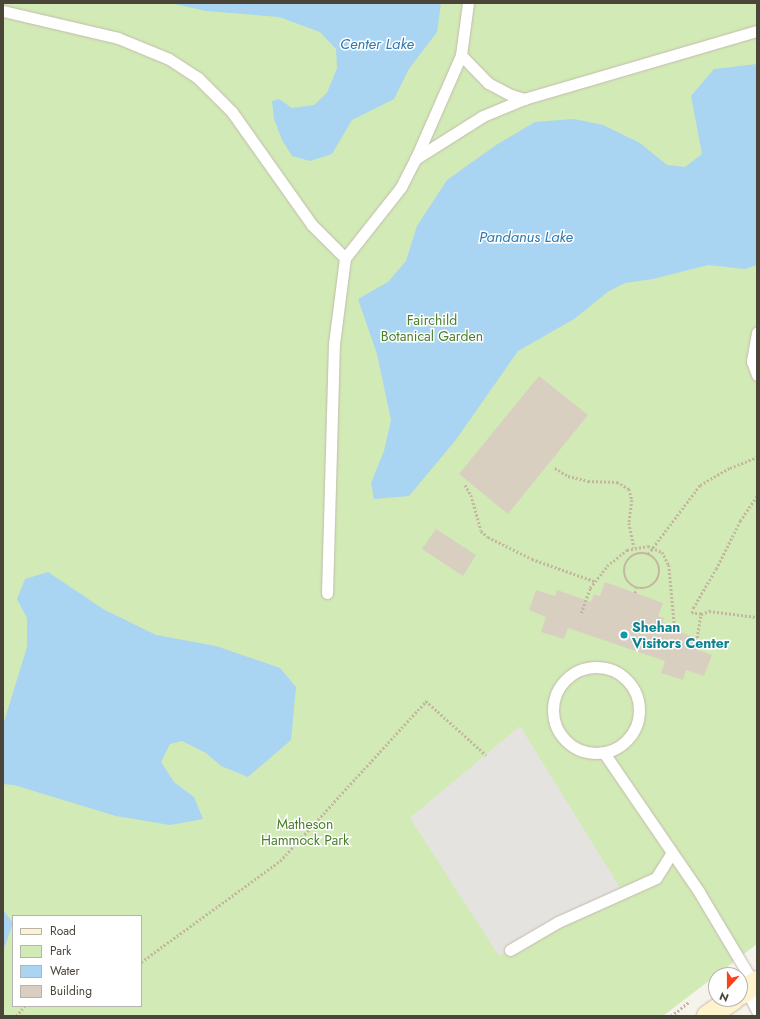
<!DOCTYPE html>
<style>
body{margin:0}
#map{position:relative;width:760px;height:1019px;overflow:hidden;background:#f6f3ec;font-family:Jost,sans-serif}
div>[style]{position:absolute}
.green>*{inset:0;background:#d2eab5}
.parking>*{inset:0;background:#e5e3e0}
.water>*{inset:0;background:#a9d4f2}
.building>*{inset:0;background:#d8cfc1}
.path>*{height:2.5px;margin-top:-1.25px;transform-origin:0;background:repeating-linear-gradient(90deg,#c4b79f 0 2px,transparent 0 4px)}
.path>.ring{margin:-1.25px;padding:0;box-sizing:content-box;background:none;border:2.5px solid #c4b79f;border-radius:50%}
.roads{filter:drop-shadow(0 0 1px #c2bbae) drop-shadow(0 0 1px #c2bbae)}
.service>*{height:11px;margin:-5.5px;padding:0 5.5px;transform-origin:5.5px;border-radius:5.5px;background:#fff}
.service>.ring{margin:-5.5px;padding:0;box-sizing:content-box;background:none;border:11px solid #fff;border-radius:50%}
.secondary>*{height:22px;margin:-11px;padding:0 11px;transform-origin:11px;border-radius:11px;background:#fff3cd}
.dots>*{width:11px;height:11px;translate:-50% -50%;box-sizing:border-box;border:2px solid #fff;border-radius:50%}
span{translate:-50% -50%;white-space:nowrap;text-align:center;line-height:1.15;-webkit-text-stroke:3px #fff;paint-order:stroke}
.park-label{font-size:14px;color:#4a7f2a}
.culture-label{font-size:14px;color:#0d838f;font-weight:700}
.left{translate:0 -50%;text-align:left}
.water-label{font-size:15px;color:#2e7ab2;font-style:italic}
.frame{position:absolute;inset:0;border:4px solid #4b4439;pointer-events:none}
.legend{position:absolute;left:12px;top:915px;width:130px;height:92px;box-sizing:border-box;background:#fff;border:1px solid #b7b4b0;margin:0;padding:5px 7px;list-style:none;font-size:12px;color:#4b4439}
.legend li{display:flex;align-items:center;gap:8px;height:20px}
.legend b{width:20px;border:1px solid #b7b4b0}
.north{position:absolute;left:708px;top:967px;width:40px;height:40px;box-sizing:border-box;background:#fff;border:1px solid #b7b4b0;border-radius:50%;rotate:201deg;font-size:11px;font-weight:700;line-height:16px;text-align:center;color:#4b4439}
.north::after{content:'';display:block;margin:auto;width:14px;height:18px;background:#fc3f1d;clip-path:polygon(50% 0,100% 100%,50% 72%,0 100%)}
</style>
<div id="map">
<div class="green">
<div style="clip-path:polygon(evenodd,3px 3px,757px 3px,757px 944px,663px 1016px,3px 1016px,3px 3px,13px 916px,141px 916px,141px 1006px,13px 1006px,13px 916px)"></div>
</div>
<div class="parking">
<div style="clip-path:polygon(520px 726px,622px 891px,558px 922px,499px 956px,410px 818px)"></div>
</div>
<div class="water">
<div style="clip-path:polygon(170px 3px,441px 3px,437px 32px,409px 69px,394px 99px,352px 120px,332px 154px,310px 161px,292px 156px,282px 140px,274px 119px,272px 101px,279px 99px,292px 108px,314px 105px,327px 93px,337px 68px,336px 49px,320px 32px,279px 17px,206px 11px)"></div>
<div style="clip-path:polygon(757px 64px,757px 265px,745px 269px,708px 265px,653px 279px,625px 283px,609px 291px,574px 319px,518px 351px,455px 441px,409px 496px,374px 499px,371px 483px,384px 451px,391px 420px,377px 354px,358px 299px,388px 282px,406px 261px,417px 226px,447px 180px,496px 145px,535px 122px,574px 119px,603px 125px,640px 143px,667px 165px,685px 167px,702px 154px,691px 96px,714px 69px)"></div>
<div style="clip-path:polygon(48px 572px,103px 609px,156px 635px,216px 646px,280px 668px,296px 687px,291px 740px,248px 777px,221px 766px,206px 753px,182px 741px,170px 744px,161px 762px,174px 782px,194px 797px,203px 819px,170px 825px,116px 816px,14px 785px,3px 784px,3px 725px,27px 647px,27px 618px,17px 599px,25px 579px)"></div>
<div style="clip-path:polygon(3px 910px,13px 923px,3px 951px)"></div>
</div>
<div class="building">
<div style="clip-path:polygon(539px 376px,588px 415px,508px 514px,459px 474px)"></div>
<div style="clip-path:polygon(436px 529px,476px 555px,463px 576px,422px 549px)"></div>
<div style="clip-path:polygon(605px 582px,663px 603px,658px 616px,664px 618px,662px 626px,697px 638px,693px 648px,712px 655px,704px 676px,686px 670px,683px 680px,661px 673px,665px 661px,568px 628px,564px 639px,541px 632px,546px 617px,529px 610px,536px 590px,555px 596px,557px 590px,591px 602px,594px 594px,600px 596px)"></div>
</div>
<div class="path">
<div style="left:555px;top:468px;width:15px;rotate:32deg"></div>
<div style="left:568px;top:476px;width:21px;rotate:14deg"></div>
<div style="left:588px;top:481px;width:29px;rotate:2deg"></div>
<div style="left:617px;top:482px;width:14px;rotate:30deg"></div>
<div style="left:629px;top:489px;width:11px;rotate:75deg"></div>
<div style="left:632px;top:500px;width:23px;rotate:97deg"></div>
<div style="left:629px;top:523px;width:25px;rotate:78deg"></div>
<div style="left:465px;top:485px;width:12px;rotate:59deg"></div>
<div style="left:471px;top:495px;width:37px;rotate:74deg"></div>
<div style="left:481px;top:531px;width:9px;rotate:41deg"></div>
<div style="left:488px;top:537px;width:49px;rotate:26.6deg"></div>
<div style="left:532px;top:559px;width:66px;rotate:19.5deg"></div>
<div class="ring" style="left:624px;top:553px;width:33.5px;height:33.5px"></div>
<div style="left:648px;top:554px;width:86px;rotate:-53deg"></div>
<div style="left:700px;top:485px;width:34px;rotate:-30deg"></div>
<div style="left:730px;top:468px;width:29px;rotate:-22deg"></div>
<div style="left:635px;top:593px;width:5px;rotate:-79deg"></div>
<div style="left:581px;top:613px;width:27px;rotate:-70deg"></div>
<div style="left:590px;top:588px;width:28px;rotate:-52deg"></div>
<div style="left:607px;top:566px;width:26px;rotate:-39deg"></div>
<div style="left:627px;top:550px;width:21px;rotate:-11deg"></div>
<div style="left:648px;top:546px;width:15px;rotate:23deg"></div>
<div style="left:662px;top:552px;width:15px;rotate:62deg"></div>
<div style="left:669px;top:565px;width:66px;rotate:84.8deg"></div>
<div style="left:701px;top:614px;width:9px;rotate:-174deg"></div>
<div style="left:692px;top:613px;width:5px;rotate:-79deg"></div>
<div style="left:693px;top:608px;width:45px;rotate:-59.5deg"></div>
<div style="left:716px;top:569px;width:54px;rotate:-63.4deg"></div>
<div style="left:740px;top:521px;width:30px;rotate:-56deg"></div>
<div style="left:697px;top:638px;width:24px;rotate:-81deg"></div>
<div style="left:701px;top:614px;width:9px;rotate:-21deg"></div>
<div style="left:709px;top:611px;width:48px;rotate:7.1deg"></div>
<div style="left:141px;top:962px;width:172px;rotate:-36deg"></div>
<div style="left:280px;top:861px;width:217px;rotate:-47.6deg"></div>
<div style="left:426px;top:701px;width:81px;rotate:42deg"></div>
<div style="left:16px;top:1016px;width:13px;rotate:-48deg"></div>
<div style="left:671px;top:1016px;width:24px;rotate:-38deg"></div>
</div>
<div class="roads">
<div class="service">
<div style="left:3px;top:11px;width:118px;rotate:13.2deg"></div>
<div style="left:118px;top:38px;width:55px;rotate:22.4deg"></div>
<div style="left:169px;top:59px;width:35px;rotate:33deg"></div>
<div style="left:198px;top:78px;width:48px;rotate:45deg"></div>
<div style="left:232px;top:112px;width:138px;rotate:54.7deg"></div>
<div style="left:312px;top:225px;width:47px;rotate:45deg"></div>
<div style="left:461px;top:55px;width:39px;rotate:46deg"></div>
<div style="left:488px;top:83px;width:26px;rotate:28deg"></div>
<div style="left:511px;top:95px;width:14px;rotate:17deg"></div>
<div style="left:415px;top:159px;width:80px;rotate:-32.3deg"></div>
<div style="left:483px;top:116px;width:44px;rotate:-22.5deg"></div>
<div style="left:524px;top:99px;width:243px;rotate:-16.3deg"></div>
<div style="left:756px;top:355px;width:7px;rotate:124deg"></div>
<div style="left:752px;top:361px;width:15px;rotate:70deg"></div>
<div style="left:752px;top:361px;width:29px;rotate:-80deg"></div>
<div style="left:327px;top:593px;width:249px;rotate:-88.4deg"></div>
<div style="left:334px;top:344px;width:87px;rotate:-82.7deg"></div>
<div style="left:345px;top:258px;width:90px;rotate:-51.7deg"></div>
<div style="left:401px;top:187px;width:30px;rotate:-63deg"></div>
<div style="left:415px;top:160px;width:115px;rotate:-66.3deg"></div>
<div style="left:461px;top:55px;width:52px;rotate:-82.3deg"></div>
<div class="ring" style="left:553px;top:667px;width:75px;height:75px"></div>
<div style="left:604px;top:753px;width:168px;rotate:55.6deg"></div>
<div style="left:699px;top:892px;width:107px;rotate:59.1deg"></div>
<div style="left:510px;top:950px;width:56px;rotate:-30.3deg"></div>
<div style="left:558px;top:922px;width:107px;rotate:-24.2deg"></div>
<div style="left:656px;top:878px;width:28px;rotate:-58deg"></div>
<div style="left:746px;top:989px;width:25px;rotate:63deg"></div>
</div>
<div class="secondary">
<div style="left:740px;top:994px;width:21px;rotate:-35deg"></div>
<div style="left:708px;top:1016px;width:30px;rotate:-34deg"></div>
</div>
</div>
<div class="dots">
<div style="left:624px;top:635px;background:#0f9aa8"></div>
</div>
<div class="park-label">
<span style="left:432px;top:328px">Fairchild<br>Botanical Garden</span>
<span style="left:305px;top:832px">Matheson<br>Hammock Park</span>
</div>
<div class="culture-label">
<span class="left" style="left:632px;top:635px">Shehan<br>Visitors Center</span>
</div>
<div class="water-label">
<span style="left:377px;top:45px">Center Lake</span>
<span style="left:526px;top:238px">Pandanus Lake</span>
</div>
<div class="frame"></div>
<ul class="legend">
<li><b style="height:5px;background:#fff3cd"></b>Road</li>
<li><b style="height:11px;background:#d2eab5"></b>Park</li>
<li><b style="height:11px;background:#a9d4f2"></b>Water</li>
<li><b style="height:11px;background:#d8cfc1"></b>Building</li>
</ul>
<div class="north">N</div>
</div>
